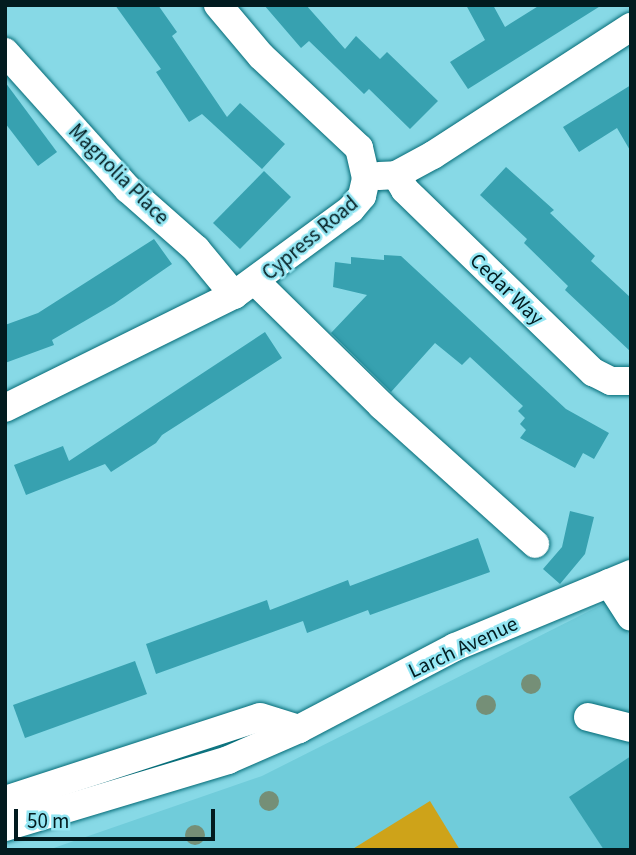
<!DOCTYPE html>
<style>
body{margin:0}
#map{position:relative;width:636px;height:855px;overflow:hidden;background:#87d9e6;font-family:"Source Sans 3",sans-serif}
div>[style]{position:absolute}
.built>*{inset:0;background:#70ccda}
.green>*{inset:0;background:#cea319}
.building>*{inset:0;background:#37a1b0}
.roads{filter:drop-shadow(0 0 2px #036a76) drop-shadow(0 0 2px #036a76)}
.minor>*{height:28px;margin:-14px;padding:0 14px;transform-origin:14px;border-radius:14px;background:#fff}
.trees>*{width:20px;height:20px;margin:-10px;border-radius:50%;background:#758f77}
span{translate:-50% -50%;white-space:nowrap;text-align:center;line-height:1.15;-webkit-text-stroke:5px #94e6f3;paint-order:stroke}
.street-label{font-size:21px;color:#021b1f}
.frame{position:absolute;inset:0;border:7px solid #021b1f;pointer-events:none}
.scale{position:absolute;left:14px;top:809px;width:201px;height:32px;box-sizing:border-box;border:4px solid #021b1f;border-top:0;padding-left:9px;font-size:21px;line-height:24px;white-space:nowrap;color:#021b1f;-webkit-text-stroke:5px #94e6f3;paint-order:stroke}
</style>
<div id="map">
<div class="built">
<div style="clip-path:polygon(607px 602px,631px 638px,631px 850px,48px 850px,262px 776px)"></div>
</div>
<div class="green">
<div style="clip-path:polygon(430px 801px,460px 850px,351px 850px)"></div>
</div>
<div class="building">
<div style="clip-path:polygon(115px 5px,158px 5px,177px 32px,172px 36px,227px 117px,240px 103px,285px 144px,262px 169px,202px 114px,189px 122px,156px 72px,161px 69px)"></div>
<div style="clip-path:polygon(264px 5px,306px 5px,345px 49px,356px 36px,380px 59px,387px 52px,438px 101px,410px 129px,369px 89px,364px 94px,309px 41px,301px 48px)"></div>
<div style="clip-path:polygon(466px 5px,493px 5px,505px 27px,540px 5px,602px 5px,468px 89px,450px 62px,485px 40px)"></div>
<div style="clip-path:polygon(5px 82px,57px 152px,38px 166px,5px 123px)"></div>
<div style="clip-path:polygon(631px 85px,631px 152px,617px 128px,579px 152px,563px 127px)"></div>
<div style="clip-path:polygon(506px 167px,554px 210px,550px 213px,595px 256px,591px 261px,631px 298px,631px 352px,565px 290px,568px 286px,524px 243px,527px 239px,480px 195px)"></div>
<div style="clip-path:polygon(264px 171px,291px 197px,240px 249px,213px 223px)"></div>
<div style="clip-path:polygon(154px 239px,172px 264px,114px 304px,52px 340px,54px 345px,5px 363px,5px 325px,38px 313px)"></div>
<div style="clip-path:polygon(384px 255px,401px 256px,566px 409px,609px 433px,594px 459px,583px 453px,575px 468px,520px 438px,526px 430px,520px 424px,525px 418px,518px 411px,523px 406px,470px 357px,462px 365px,435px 343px,391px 392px,331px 333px,367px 295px,333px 287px,335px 262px,351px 264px,351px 257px,384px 260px)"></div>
<div style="clip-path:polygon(265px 332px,282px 358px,162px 435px,156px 443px,111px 472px,105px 464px,26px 495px,14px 465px,63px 446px,69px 461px)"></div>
<div style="clip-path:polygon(570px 511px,594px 517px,585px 554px,560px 584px,543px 569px,562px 547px)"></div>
<div style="clip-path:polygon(478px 538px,490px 572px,370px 615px,368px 610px,307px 633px,303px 621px,156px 674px,146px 644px,267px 600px,270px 610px,348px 580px,350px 586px)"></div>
<div style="clip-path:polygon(135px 661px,147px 694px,25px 738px,13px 705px)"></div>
<div style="clip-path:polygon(631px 756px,631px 850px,604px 850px,569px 797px)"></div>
</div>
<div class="roads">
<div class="minor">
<div style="left:5px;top:52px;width:184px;rotate:48.1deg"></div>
<div style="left:128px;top:189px;width:91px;rotate:41.4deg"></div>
<div style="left:196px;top:249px;width:60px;rotate:50.4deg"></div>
<div style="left:396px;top:175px;width:17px;rotate:59deg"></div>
<div style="left:405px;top:190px;width:262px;rotate:44.1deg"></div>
<div style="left:593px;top:372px;width:20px;rotate:27deg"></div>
<div style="left:611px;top:381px;width:20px"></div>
<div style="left:379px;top:176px;width:17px;rotate:-3deg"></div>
<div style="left:396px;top:175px;width:42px;rotate:-28.4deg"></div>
<div style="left:433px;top:155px;width:236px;rotate:-32.9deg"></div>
<div style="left:256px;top:282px;width:177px;rotate:44.5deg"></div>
<div style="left:382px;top:406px;width:206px;rotate:42deg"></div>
<div style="left:5px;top:408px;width:255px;rotate:-26.3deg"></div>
<div style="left:234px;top:295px;width:145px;rotate:-36.3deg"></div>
<div style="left:351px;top:209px;width:17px;rotate:-50deg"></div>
<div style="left:362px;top:196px;width:18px;rotate:-77deg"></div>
<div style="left:366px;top:178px;width:31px;rotate:-103deg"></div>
<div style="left:359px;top:148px;width:134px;rotate:-136.8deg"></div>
<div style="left:261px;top:56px;width:67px;rotate:-130.1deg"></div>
<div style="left:609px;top:583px;width:40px;rotate:57.1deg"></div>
<div style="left:588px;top:717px;width:44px;rotate:14.3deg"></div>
<div style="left:5px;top:800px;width:268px;rotate:-18deg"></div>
<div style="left:260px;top:717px;width:41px;rotate:17.1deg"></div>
<div style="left:5px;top:827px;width:233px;rotate:-16.7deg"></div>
<div style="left:228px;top:760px;width:77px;rotate:-23.6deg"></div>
<div style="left:299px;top:729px;width:176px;rotate:-27.7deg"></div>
<div style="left:455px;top:647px;width:191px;rotate:-22.5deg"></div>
</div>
</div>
<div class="trees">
<div style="left:531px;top:684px"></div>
<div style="left:486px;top:705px"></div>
<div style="left:269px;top:801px"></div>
<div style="left:195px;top:835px"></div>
</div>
<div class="street-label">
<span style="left:119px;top:174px;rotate:45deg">Magnolia Place</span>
<span style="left:310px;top:238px;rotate:-40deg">Cypress Road</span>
<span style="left:507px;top:289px;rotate:44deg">Cedar Way</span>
<span style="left:463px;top:647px;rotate:-25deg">Larch Avenue</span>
</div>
<div class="frame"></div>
<div class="scale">50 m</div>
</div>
